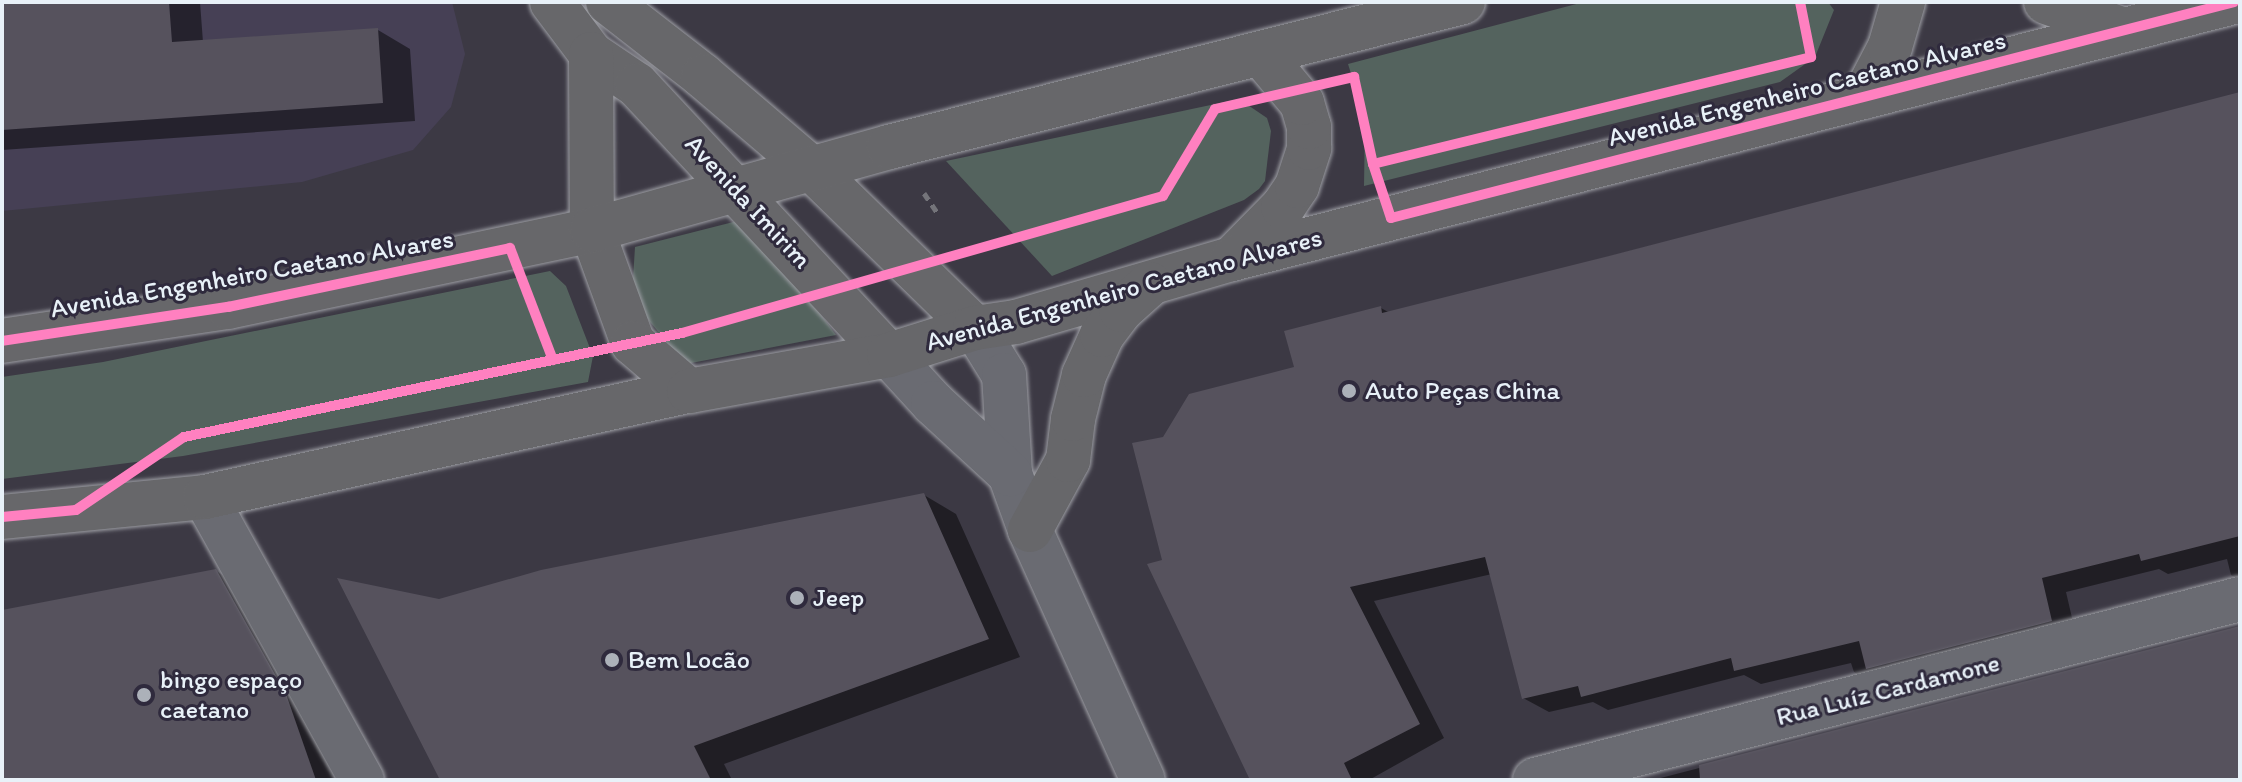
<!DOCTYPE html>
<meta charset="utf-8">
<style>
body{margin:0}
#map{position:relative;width:2242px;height:782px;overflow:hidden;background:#3c3944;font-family:Itim,sans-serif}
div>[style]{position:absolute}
.built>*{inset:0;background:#464055}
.green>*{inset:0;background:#54635e}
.shadow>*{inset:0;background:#0007}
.building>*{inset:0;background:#56525d}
.path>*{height:5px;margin-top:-2.5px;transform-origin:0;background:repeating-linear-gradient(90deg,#74747a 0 8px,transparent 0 14px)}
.roads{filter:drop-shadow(0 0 2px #9d9ea4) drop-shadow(0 0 2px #9d9ea4)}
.minor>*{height:44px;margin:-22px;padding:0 22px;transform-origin:22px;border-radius:22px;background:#6a6b72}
.secondary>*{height:44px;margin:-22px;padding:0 22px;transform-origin:22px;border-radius:22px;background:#6a6b72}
.primary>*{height:44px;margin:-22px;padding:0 22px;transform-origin:22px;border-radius:22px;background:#67676a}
.cycleway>*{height:10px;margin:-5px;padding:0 5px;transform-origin:5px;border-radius:5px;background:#ff80c0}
.dots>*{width:22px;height:22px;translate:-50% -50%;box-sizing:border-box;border:4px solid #2f2a3d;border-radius:50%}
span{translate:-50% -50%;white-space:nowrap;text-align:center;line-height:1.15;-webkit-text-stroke:6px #2f2a3d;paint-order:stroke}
.street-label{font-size:26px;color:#e8f1f8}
.poi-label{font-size:26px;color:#e8f1f8}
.left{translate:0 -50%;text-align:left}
.frame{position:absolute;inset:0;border:4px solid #e8f1f8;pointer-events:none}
</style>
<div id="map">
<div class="built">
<div style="clip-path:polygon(2px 2px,452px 2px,465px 54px,451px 107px,413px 150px,302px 182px,2px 211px)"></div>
</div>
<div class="green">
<div style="clip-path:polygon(1584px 2px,1828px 2px,1834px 10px,1815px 57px,1780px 82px,1364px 186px,1365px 119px,1348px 64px)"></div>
<div style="clip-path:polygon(1239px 99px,1267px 118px,1271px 131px,1265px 181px,1259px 189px,1244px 200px,1052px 276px,946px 161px)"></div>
<div style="clip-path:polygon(749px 218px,836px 335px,686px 364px,650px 322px,632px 295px,635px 247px)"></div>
<div style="clip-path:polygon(550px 271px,566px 286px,593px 356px,588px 382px,183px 456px,2px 479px,2px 377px,103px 362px)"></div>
</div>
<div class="shadow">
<div style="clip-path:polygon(2px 2px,200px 2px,203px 42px,378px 30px,410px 49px,415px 121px,2px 150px)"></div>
<div style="clip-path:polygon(2240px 94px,2240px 580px,2231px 575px,2227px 559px,2168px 574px,2159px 569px,2066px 592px,2076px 635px,1879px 686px,1854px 672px,1851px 663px,1761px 684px,1744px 675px,1608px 710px,1593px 702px,1549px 712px,1523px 698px,1492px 574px,1374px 601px,1444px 738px,1369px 780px,1252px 780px,1164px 561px,1164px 439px,1296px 368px,1381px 308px,1390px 313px)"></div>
<div style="clip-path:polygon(924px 495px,956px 514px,1020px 657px,724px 764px,732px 780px,442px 780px,439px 601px)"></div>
<div style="clip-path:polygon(216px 571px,249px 590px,341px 780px,2px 780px,2px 612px)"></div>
<div style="clip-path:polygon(2240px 628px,2240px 780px,1653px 780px)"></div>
</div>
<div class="building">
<div style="clip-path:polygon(2px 2px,169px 2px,172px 42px,378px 28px,383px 103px,2px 130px)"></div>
<div style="clip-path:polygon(2240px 92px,2240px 536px,2141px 561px,2139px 554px,2042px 578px,2052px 621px,1866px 669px,1859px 641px,1734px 671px,1731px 658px,1581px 697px,1578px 686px,1522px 699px,1485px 557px,1350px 587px,1420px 724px,1344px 763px,1352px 780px,1250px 780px,1147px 564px,1162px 560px,1132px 443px,1163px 437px,1189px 394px,1294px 367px,1284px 331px,1381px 306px,1382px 313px,1609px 256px)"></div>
<div style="clip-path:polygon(924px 493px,989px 639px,694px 746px,711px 780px,440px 780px,337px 578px,439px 599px,541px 570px)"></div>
<div style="clip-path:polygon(216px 569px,286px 694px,316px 780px,2px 780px,2px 610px)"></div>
<div style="clip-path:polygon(2240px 626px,2240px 780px,1700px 780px,1699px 765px)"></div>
</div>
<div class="path">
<div style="left:924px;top:193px;width:27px;rotate:56deg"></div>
</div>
<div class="roads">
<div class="minor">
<div style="left:205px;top:497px;width:324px;rotate:61deg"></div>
<div style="left:1535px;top:780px;width:728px;rotate:-14.4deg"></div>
</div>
<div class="secondary">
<div style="left:975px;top:328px;width:55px;rotate:58.3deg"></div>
<div style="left:1004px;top:375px;width:99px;rotate:86.5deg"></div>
<div style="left:1010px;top:474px;width:59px;rotate:70.3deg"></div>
<div style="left:1030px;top:530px;width:274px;rotate:65.7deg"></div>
<div style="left:889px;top:355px;width:65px;rotate:47.5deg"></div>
<div style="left:933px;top:403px;width:105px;rotate:42.7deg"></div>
</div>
<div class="primary">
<div style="left:552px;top:2px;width:65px;rotate:53.1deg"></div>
<div style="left:591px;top:54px;width:55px;rotate:34deg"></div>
<div style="left:637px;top:85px;width:369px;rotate:47deg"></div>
<div style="left:608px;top:2px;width:120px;rotate:37.9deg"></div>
<div style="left:703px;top:76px;width:145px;rotate:40.5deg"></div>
<div style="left:813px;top:170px;width:226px;rotate:44.3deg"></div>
<div style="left:2046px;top:2px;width:83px;rotate:19.7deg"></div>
<div style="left:591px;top:54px;width:176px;rotate:89.7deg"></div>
<div style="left:592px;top:230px;width:120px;rotate:70.1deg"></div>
<div style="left:633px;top:343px;width:74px;rotate:40.6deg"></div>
<div style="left:1864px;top:97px;width:56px;rotate:-62.5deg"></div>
<div style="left:1890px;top:47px;width:47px;rotate:-73.9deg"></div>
<div style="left:1232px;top:259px;width:73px;rotate:-45.6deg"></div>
<div style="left:1283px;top:207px;width:25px;rotate:-56deg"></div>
<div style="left:1297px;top:186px;width:40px;rotate:-72deg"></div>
<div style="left:1309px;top:148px;width:21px;rotate:-90deg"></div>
<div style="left:1309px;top:127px;width:25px;rotate:-106deg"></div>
<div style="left:1302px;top:103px;width:64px;rotate:-129.9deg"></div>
<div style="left:2px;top:341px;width:229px;rotate:-8.6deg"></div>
<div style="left:228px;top:307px;width:372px;rotate:-11.9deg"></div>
<div style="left:592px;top:230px;width:308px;rotate:-15.6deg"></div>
<div style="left:889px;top:147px;width:592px;rotate:-14.18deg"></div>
<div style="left:2px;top:517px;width:204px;rotate:-5.6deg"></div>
<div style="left:205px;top:497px;width:495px;rotate:-12.4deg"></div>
<div style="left:689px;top:391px;width:203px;rotate:-10.2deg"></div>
<div style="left:889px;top:355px;width:90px;rotate:-17.4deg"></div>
<div style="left:975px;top:328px;width:41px;rotate:-8.3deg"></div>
<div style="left:1016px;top:322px;width:225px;rotate:-16.3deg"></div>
<div style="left:1232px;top:259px;width:1034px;rotate:-14.39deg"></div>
<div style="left:1030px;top:530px;width:80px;rotate:-61.5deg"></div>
<div style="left:1068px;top:460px;width:41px;rotate:-83deg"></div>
<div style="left:1073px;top:419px;width:45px;rotate:-76deg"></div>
<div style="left:1084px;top:375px;width:44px;rotate:-65.8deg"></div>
<div style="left:1102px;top:335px;width:31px;rotate:-53deg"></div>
<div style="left:1121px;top:310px;width:39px;rotate:-42deg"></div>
</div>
</div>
<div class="cycleway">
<div style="left:1373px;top:164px;width:57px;rotate:71.6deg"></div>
<div style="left:1391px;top:218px;width:870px;rotate:-14.37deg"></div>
<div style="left:2px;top:341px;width:229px;rotate:-8.6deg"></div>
<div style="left:228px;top:307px;width:288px;rotate:-11.8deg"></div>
<div style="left:510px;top:248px;width:120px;rotate:69deg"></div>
<div style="left:2px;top:517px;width:74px;rotate:-5.4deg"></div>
<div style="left:76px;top:510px;width:130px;rotate:-34.1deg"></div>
<div style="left:184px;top:437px;width:509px;rotate:-11.8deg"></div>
<div style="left:682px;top:333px;width:500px;rotate:-15.9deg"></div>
<div style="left:1163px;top:196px;width:101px;rotate:-59.1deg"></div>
<div style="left:1215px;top:109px;width:143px;rotate:-13deg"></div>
<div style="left:1354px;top:77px;width:89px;rotate:77.7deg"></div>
<div style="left:1373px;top:164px;width:451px;rotate:-13.7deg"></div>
<div style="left:1811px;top:57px;width:56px;rotate:-101.3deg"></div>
</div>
<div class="dots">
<div style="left:1349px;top:391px;background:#acb1b9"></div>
<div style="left:797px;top:598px;background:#acb1b9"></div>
<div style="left:612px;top:660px;background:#acb1b9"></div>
<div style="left:144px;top:695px;background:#acb1b9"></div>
</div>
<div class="street-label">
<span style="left:1807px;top:89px;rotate:-14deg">Avenida Engenheiro Caetano Alvares</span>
<span style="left:748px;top:202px;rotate:47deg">Avenida Imirim</span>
<span style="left:252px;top:274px;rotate:-10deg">Avenida Engenheiro Caetano Alvares</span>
<span style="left:1124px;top:290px;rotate:-15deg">Avenida Engenheiro Caetano Alvares</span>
<span style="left:1888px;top:690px;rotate:-14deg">Rua Luíz Cardamone</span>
</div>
<div class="poi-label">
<span class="left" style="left:1365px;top:391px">Auto Peças China</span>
<span class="left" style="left:813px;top:598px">Jeep</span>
<span class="left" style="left:628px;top:660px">Bem Locão</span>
<span class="left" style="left:160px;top:695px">bingo espaço<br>caetano</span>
</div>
<div class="frame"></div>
</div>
